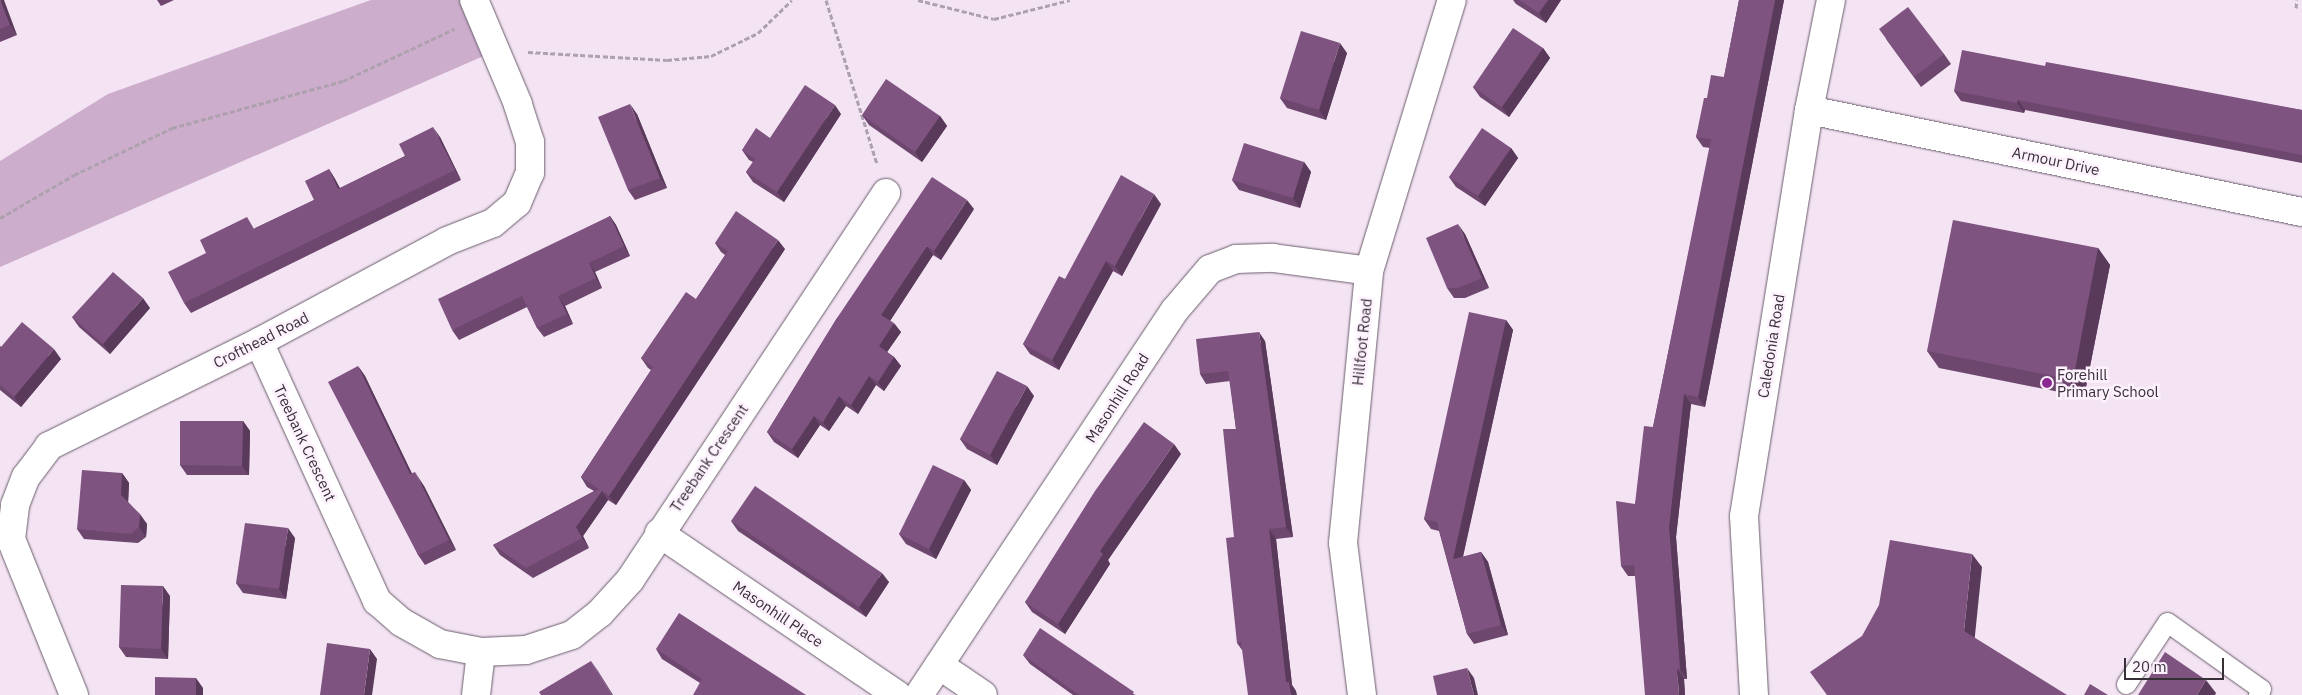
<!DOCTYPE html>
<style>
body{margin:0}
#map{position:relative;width:2302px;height:695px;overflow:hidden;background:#f3e3f3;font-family:"IBM Plex Sans",sans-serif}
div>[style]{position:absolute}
.green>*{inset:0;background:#ccadcc}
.path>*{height:3px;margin-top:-1.5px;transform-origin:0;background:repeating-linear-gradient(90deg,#ada1ad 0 5px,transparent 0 7.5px)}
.roads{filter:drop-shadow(0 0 1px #6a5d6b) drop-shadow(0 0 1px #6a5d6b)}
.service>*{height:19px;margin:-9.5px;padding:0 9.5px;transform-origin:9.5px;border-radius:9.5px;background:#fff}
.minor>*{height:28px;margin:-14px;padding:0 14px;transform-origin:14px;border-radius:14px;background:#fff}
.tertiary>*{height:28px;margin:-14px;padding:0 14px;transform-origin:14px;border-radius:14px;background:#fff}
.wall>*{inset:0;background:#6d476e}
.shaded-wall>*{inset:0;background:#593a5a}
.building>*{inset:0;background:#7f5380}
.dots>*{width:14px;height:14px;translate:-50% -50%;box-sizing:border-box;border:2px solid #fef1fe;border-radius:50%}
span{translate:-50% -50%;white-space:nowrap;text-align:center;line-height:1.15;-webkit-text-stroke:5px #fef1fe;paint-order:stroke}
.street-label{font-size:15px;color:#363036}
.poi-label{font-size:15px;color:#363036}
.left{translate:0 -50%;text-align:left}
.scale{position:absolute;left:2124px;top:658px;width:100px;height:22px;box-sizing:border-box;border:2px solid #363036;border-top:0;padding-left:6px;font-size:15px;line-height:18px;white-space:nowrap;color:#363036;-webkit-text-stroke:4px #fef1fe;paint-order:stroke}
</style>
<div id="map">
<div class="green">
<div style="clip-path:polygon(371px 0,474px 0,495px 51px,0 267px,0 161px,108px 94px)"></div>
</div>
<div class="path">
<div style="left:826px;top:0;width:172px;rotate:72.7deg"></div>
<div style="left:918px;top:0;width:78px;rotate:14deg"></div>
<div style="left:994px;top:19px;width:78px;rotate:-14deg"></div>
<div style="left:2296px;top:8px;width:8px;rotate:-83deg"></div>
<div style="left:528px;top:52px;width:139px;rotate:3.3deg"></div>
<div style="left:667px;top:60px;width:44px;rotate:-5.2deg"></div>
<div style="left:711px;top:56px;width:52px;rotate:-26.1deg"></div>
<div style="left:758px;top:33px;width:47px;rotate:-44.1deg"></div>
<div style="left:0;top:218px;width:86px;rotate:-30.2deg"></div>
<div style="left:74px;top:175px;width:109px;rotate:-25.6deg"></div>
<div style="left:172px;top:128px;width:177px;rotate:-15.4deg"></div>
<div style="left:343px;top:81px;width:123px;rotate:-25.1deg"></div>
</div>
<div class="roads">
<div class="service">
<div style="left:2126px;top:684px;width:74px;rotate:-56.5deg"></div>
<div style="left:2167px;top:622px;width:115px;rotate:35.5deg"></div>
<div style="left:2261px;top:689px;width:7px;rotate:117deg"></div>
</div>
<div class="minor">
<div style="left:1809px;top:110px;width:503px;rotate:11.69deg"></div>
<div style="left:259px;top:342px;width:285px;rotate:65.5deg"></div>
<div style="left:377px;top:601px;width:32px;rotate:41deg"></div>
<div style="left:401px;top:622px;width:45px;rotate:29.4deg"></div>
<div style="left:440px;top:644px;width:42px;rotate:11deg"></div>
<div style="left:481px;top:652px;width:45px;rotate:-2.5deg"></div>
<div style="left:526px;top:650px;width:48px;rotate:-18.1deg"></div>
<div style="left:572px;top:635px;width:36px;rotate:-38deg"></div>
<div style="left:600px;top:613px;width:45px;rotate:-47.7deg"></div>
<div style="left:630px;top:580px;width:464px;rotate:-56.5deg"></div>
<div style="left:659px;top:533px;width:288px;rotate:34.2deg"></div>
<div style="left:939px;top:665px;width:53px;rotate:34.3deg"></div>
<div style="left:74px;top:695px;width:168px;rotate:-112deg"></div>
<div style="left:11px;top:539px;width:34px;rotate:-83deg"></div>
<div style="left:15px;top:505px;width:30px;rotate:-69deg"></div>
<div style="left:26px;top:477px;width:39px;rotate:-53deg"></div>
<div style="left:49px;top:446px;width:234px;rotate:-26.3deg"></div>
<div style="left:259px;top:342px;width:213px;rotate:-28.2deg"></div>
<div style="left:447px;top:241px;width:49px;rotate:-21.4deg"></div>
<div style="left:493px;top:223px;width:31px;rotate:-40deg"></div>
<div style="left:517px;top:203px;width:33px;rotate:-67deg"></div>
<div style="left:530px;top:173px;width:31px;rotate:-90deg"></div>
<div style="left:530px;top:142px;width:40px;rotate:-108deg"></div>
<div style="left:518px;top:104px;width:113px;rotate:-112.9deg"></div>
<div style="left:476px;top:695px;width:43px;rotate:-83.4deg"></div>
<div style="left:919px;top:695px;width:462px;rotate:-56.4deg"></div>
<div style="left:1175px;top:310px;width:54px;rotate:-49.5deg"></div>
<div style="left:1210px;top:269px;width:28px;rotate:-21deg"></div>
<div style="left:1236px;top:259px;width:37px;rotate:-2deg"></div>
<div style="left:1273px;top:258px;width:97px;rotate:7.7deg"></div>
<div style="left:1754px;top:695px;width:179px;rotate:-93.2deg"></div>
<div style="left:1744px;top:516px;width:411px;rotate:-80.9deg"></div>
<div style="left:1809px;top:110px;width:112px;rotate:-78.7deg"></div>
</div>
<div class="tertiary">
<div style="left:1362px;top:695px;width:153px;rotate:-97.1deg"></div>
<div style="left:1343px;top:543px;width:273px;rotate:-84.5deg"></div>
<div style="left:1369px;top:271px;width:283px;rotate:-73deg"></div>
</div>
</div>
<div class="wall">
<div style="clip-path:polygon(0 0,17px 35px,0 42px)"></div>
<div style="clip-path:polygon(157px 0,174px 0,161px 6px)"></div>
<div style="clip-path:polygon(1513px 0,1561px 0,1546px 23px,1516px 4px)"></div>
<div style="clip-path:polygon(1739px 0,1784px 0,1705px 407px,1691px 404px,1676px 537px,1687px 679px,1684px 679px,1685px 695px,1635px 576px,1628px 576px,1621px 566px,1635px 504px,1653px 427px,1710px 148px,1703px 147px,1696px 137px,1707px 98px,1724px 77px)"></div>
<div style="clip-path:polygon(1886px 39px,1944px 54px,1951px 64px,1921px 87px)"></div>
<div style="clip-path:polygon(1543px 48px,1550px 58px,1509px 117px,1480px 97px,1473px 87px)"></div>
<div style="clip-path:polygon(1347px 53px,1326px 120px,1287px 108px,1280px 98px)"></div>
<div style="clip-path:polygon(2045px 66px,2302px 110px,2302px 163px,2025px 110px,2024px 113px,1961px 101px,1954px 91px)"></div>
<div style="clip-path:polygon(637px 114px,667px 188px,635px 200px,628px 190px)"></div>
<div style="clip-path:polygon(841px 114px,784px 202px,753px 182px,746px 172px,753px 162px,749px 160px,742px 150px,770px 138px)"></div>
<div style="clip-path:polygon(862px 115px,940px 116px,947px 126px,922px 162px,869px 125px)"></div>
<div style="clip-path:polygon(440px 137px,461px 180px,191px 313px,184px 303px,255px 228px,314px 200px,329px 169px,335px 179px,340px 188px,405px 156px)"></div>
<div style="clip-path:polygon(1511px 148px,1518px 158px,1485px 206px,1456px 187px,1449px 177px)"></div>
<div style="clip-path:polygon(1304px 162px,1311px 172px,1300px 208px,1239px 190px,1232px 180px)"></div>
<div style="clip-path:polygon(1161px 204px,1122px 276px,1113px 271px,1059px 370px,1030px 354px,1023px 344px,1065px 279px)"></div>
<div style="clip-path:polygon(974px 209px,941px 260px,933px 255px,890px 321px,901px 332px,887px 352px,894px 357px,901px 366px,884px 391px,876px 385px,858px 414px,846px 406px,829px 431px,820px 425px,798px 458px,774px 442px,767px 432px,837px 318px)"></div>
<div style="clip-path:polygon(610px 216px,616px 225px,630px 256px,595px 272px,602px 288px,565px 306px,573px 324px,544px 337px,537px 328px,527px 307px,459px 340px,452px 330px)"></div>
<div style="clip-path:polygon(1465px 234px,1489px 288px,1465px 298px,1454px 298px,1447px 288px)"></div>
<div style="clip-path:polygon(715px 243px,785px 249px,616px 505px,608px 500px,583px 536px,589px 548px,533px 578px,500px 555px,493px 545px,594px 491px,587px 487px,581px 477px,651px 370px,648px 368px,641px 358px,696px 299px,725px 255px,721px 252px)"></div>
<div style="clip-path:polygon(2098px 248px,2110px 265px,2084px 397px,1939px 368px,1927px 351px)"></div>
<div style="clip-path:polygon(150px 308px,110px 354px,79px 327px,72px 317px)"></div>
<div style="clip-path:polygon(1506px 320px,1513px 330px,1463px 557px,1481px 552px,1488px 562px,1508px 635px,1474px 644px,1467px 634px,1439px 531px,1431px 529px,1424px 519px)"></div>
<div style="clip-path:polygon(1265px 341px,1293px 537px,1276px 539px,1292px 685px,1296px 691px,1242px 650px,1237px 643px,1234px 537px,1236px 429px,1230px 381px,1206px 384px,1200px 374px)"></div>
<div style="clip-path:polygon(0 346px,1px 347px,61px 359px,21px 407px,0 390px)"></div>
<div style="clip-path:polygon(358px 366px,365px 376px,412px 474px,424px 486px,456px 550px,425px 565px,418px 555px)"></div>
<div style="clip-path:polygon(1034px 396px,997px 465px,967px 449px,960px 439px)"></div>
<div style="clip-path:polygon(243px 421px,250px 431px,249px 475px,187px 475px,180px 465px)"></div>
<div style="clip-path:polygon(1181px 454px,1108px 560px,1110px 564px,1065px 634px,1032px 612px,1025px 602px)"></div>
<div style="clip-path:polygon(122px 473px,129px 483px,128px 502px,147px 524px,146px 537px,138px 543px,84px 539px,77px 529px)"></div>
<div style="clip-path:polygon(964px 480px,971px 490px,936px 559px,906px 544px,899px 534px)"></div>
<div style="clip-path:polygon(731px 521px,889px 582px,866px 617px,738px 531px)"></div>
<div style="clip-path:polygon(295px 538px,286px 599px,243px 593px,236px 583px)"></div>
<div style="clip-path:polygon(170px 596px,168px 659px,126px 657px,119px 647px)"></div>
<div style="clip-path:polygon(656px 649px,806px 695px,700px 683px,662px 659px)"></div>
<div style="clip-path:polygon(1023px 655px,1136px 695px,1073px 695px,1030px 664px)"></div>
</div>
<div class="shaded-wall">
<div style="clip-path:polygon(0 0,4px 0,17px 35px,10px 25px)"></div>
<div style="clip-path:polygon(1548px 0,1561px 0,1546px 23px,1539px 13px)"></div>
<div style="clip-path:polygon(1775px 0,1784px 0,1705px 407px,1698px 397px)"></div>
<div style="clip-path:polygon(1340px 43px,1347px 53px,1326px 120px,1319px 110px)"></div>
<div style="clip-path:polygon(1543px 48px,1550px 58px,1509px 117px,1502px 107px)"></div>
<div style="clip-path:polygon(2018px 100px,2025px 110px,2024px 113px,2017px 103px)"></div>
<div style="clip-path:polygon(630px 104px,637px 114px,667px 188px,660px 178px)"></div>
<div style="clip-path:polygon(835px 105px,841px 114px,784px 202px,777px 192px)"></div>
<div style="clip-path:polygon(940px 116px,947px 126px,922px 162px,915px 152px)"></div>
<div style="clip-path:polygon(433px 127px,440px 137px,461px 180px,455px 170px)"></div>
<div style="clip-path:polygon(1511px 148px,1518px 158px,1485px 206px,1478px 196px)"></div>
<div style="clip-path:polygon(1304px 162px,1311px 172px,1300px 208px,1293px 198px)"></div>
<div style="clip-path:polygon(329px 169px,335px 179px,345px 199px,338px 189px)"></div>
<div style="clip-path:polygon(1154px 194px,1161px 204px,1122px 276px,1115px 266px)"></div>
<div style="clip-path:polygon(967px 200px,974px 209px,941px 260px,934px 251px)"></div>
<div style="clip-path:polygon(610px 216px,616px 225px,630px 256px,624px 246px)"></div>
<div style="clip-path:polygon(1458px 224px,1465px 234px,1489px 288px,1482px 278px)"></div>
<div style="clip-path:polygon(778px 240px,785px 249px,616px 505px,609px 496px)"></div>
<div style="clip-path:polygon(927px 246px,933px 255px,888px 324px,881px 315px)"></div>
<div style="clip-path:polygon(2098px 248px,2110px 265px,2084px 397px,2073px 380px)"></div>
<div style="clip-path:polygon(1106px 261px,1113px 271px,1059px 370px,1052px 360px)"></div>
<div style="clip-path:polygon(589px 263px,595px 272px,602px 288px,596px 278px)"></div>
<div style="clip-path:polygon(558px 296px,565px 306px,573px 324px,567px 314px)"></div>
<div style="clip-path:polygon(143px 298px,150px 308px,110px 354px,103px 344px)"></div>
<div style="clip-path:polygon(1506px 320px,1513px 330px,1460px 569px,1453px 559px)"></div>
<div style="clip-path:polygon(894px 323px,901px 332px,885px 355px,879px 346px)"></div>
<div style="clip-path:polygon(1259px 332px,1265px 341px,1293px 537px,1286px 527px)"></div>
<div style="clip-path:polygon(54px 349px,61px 359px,21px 407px,14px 397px)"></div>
<div style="clip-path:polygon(894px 357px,901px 366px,884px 391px,878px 382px)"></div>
<div style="clip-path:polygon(358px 366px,365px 376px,417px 484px,410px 474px)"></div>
<div style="clip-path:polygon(869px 376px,876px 385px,858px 414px,851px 405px)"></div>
<div style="clip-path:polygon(1027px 386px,1034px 396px,997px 465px,990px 455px)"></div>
<div style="clip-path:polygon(1684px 394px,1691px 404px,1676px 537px,1687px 679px,1680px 669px,1669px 527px)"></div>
<div style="clip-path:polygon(839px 396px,846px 406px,829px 431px,823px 422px)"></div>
<div style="clip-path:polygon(814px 416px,820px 425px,798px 458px,792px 449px)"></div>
<div style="clip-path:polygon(243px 421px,250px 431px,249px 475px,242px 466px)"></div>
<div style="clip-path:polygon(1174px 444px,1181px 454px,1108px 560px,1110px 564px,1065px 634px,1058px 624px,1100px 551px)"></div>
<div style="clip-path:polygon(415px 472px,424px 486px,456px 550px,449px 540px)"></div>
<div style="clip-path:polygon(122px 473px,129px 483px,128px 505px,121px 495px)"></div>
<div style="clip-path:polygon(964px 480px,971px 490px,936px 559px,929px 549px)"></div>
<div style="clip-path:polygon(602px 491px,608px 500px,583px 536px,589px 548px,582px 538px,576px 527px)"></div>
<div style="clip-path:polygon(140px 514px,147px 524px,146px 537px,139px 527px)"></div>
<div style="clip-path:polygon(288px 528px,295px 538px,286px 599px,279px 589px)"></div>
<div style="clip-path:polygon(1269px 529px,1276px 539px,1292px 685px,1296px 691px,1297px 695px,1291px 695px,1286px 682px)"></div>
<div style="clip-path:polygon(1481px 552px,1488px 562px,1508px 635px,1501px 625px)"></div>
<div style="clip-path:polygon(1972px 554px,1982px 567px,1974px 645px,1964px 631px)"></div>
<div style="clip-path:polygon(882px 573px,889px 582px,866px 617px,859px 607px)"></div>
<div style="clip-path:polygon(163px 586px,170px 596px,168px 659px,161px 649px)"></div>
<div style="clip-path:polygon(370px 649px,377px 659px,372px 695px,364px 695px)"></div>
<div style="clip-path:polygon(591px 661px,598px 671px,613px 695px,612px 695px)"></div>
<div style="clip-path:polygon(1467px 668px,1474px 678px,1478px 695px,1474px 695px)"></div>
<div style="clip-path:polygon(1677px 669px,1684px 679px,1685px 695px,1679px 695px)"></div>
<div style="clip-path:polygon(196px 678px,203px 688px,203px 695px,196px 695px)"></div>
<div style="clip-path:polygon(2206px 680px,2216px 693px,2215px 695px,2197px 695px)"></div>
</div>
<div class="building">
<div style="clip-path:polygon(0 0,10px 25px,0 29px)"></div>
<div style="clip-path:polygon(1519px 0,1548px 0,1539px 13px)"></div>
<div style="clip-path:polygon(1739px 0,1775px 0,1698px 397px,1684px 394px,1669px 527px,1680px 669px,1677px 669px,1679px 695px,1645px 695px,1634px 565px,1621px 566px,1616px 501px,1635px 504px,1644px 426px,1653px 427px,1711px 139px,1696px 137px,1704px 98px,1707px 98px,1711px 75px,1724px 77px)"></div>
<div style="clip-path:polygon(1908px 7px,1944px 54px,1914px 77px,1879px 29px)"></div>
<div style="clip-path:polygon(1513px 28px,1543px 48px,1502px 107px,1473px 87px)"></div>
<div style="clip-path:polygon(1301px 31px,1340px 43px,1319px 110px,1280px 98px)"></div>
<div style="clip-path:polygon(1962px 50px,2045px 66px,2046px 62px,2128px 77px,2302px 110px,2302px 155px,2018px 100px,2017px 103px,1954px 91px)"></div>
<div style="clip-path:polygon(886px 79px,940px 116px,915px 152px,862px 115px)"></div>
<div style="clip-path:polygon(805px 85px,835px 105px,777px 192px,746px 172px,755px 159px,742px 150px,756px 128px,770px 138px)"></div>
<div style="clip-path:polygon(630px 104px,660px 178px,628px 190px,598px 117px)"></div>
<div style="clip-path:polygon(433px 127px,455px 170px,184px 303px,168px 272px,206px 253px,200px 240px,247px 217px,254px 229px,314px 200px,305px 181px,329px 169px,338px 189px,405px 156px,399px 144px)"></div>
<div style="clip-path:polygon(1482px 128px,1511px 148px,1478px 196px,1449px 177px)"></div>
<div style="clip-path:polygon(1244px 143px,1304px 162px,1293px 198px,1232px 180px)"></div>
<div style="clip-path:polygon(1121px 175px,1154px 194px,1115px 266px,1106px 261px,1052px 360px,1023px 344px,1059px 276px,1065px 279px)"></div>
<div style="clip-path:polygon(932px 177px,967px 200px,934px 251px,927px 246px,881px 315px,894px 323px,879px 346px,894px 357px,878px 382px,869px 376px,851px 405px,839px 396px,823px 422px,814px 416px,792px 449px,767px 432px,837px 318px)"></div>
<div style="clip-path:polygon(736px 211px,778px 240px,609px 496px,602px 491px,576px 527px,582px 538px,526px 568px,493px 545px,599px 489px,581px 477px,653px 367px,641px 358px,686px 292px,696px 299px,728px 251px,715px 243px)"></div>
<div style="clip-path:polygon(610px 216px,624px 246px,589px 263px,596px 278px,558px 296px,567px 314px,537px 328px,522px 296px,452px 330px,438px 299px)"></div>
<div style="clip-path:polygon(1953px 220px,2098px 248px,2073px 380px,1927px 351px)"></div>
<div style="clip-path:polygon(1458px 224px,1482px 278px,1458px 288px,1447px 288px,1426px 238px)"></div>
<div style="clip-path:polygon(113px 272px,143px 298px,103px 344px,72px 317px)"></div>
<div style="clip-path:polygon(1469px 312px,1506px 320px,1453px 559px,1481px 552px,1501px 625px,1467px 634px,1437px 522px,1424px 519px)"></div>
<div style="clip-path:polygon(22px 322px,54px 349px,14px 397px,0 385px,0 346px,1px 347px)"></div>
<div style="clip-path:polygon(1259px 332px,1286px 527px,1269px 529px,1286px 682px,1289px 682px,1291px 695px,1248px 695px,1241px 642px,1237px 643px,1226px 538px,1234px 537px,1223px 429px,1236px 429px,1228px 371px,1200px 374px,1196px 339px)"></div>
<div style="clip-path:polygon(358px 366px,410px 474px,415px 472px,449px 540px,418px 555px,328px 382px)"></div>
<div style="clip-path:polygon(997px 371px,1027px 386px,990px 455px,960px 439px)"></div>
<div style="clip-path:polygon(180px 421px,243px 421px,242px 466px,180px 465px)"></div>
<div style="clip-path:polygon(1144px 422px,1174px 444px,1100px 551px,1103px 554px,1058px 624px,1025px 602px,1095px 491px)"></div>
<div style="clip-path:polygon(933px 465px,964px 480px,929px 549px,899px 534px)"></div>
<div style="clip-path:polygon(82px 470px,122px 473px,121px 495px,140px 514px,139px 527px,131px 534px,77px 529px)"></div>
<div style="clip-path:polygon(755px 486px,882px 573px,859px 607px,731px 521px)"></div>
<div style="clip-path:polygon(245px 523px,288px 528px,279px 589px,236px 583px)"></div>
<div style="clip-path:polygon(1890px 540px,1972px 554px,1964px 631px,2067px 695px,1827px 695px,1810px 672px,1862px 636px,1879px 605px)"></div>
<div style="clip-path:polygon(121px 585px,163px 586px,161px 649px,119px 647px)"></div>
<div style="clip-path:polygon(679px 613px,806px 695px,693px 695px,702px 679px,656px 649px)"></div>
<div style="clip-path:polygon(1040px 628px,1134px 692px,1132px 695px,1079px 695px,1023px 655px)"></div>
<div style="clip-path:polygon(327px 643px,370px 649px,364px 695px,320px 695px)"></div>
<div style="clip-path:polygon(2165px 652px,2206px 680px,2197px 695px,2138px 695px)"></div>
<div style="clip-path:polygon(591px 661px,612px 695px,541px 695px,539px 692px)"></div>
<div style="clip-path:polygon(1467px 668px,1474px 695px,1437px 695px,1433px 676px)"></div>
<div style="clip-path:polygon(155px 677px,196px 678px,196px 695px,155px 695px)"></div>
<div style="clip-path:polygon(2090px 684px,2108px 695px,2084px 695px)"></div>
</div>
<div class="dots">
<div style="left:2047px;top:383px;background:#8a2891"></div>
</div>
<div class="street-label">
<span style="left:2056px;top:161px;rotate:12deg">Armour Drive</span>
<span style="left:261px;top:340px;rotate:-27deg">Crofthead Road</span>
<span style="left:1362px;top:342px;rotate:-84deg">Hillfoot Road</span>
<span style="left:1771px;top:346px;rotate:-81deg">Caledonia Road</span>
<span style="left:1117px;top:398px;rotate:-57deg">Masonhill Road</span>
<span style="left:305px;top:443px;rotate:65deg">Treebank Crescent</span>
<span style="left:709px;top:458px;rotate:-56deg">Treebank Crescent</span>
<span style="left:778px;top:614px;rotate:34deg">Masonhill Place</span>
</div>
<div class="poi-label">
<span class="left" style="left:2057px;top:383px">Forehill<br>Primary School</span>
</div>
<div class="scale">20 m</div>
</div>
